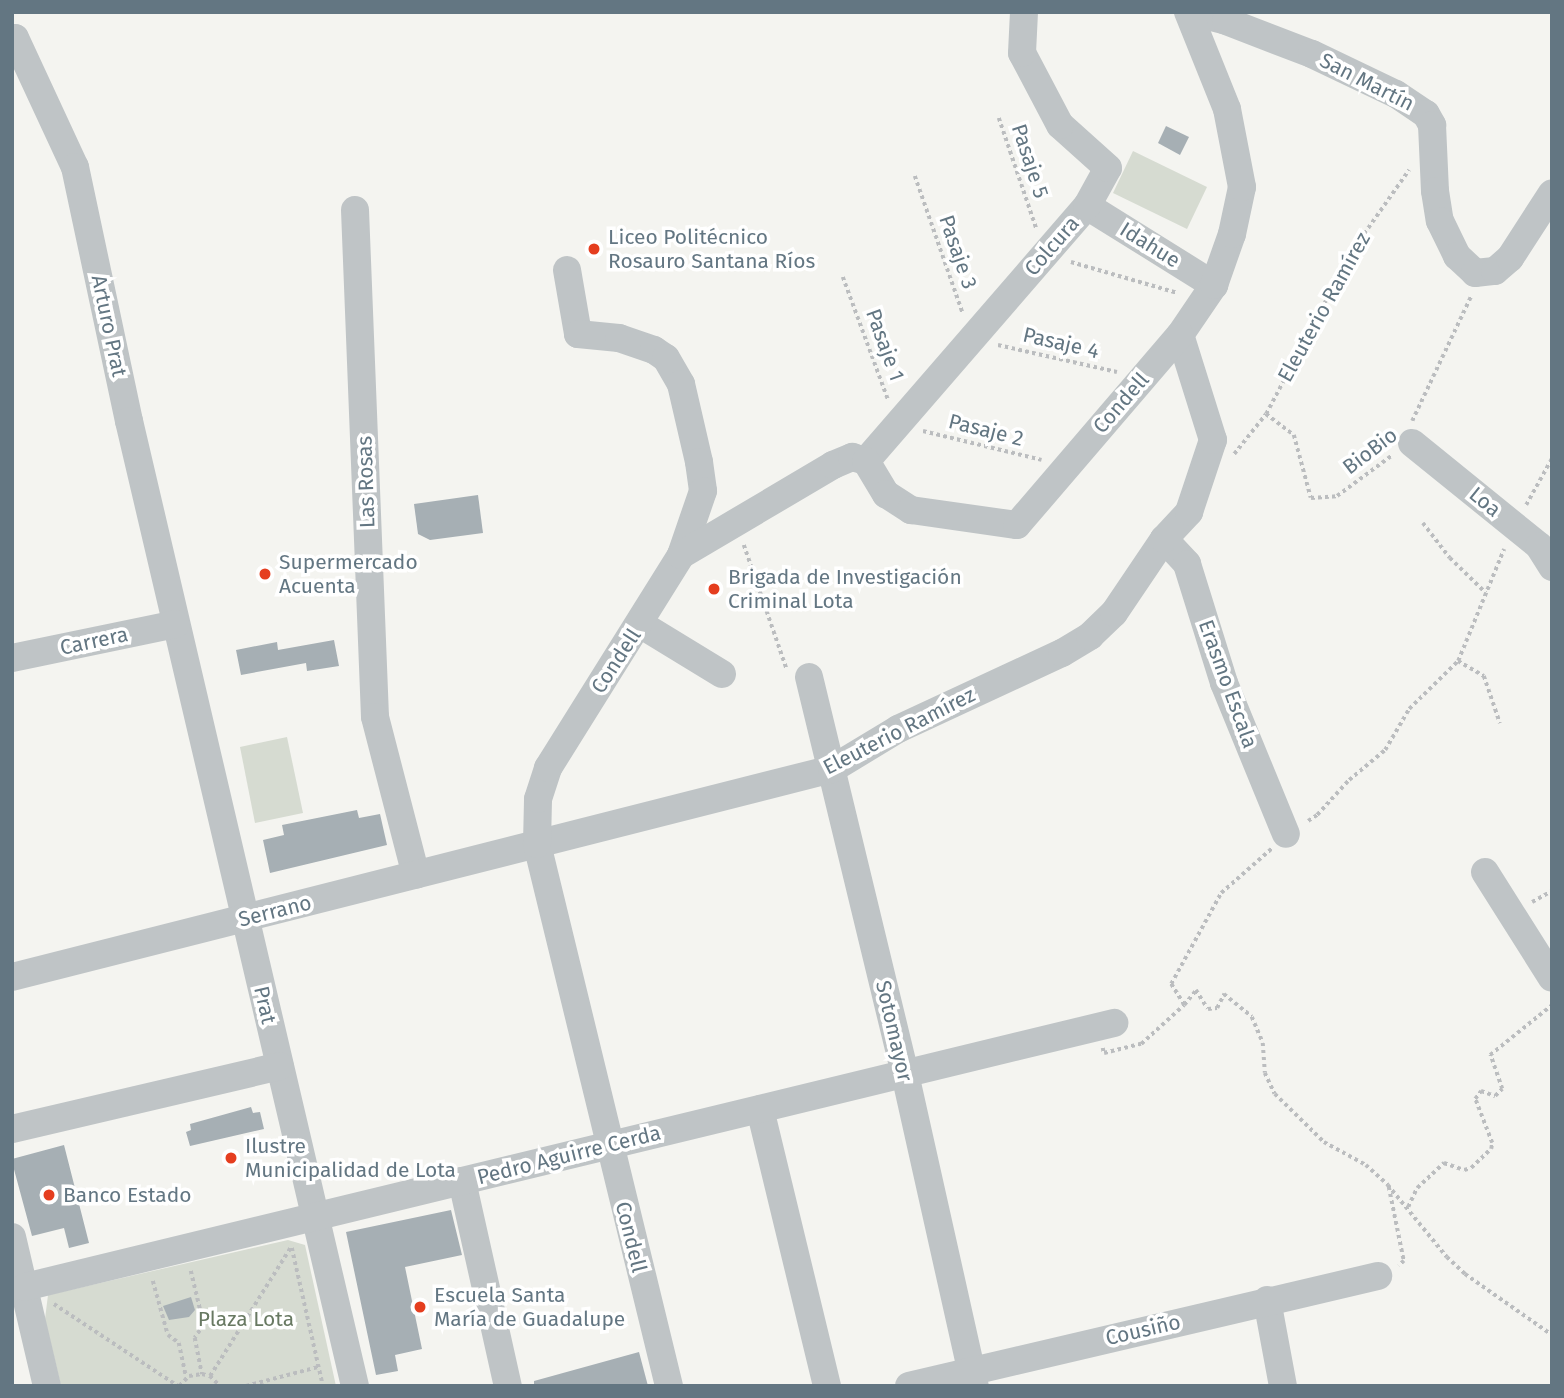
<!DOCTYPE html>
<meta charset="utf-8">
<style>
body{margin:0}
#map{position:relative;width:1564px;height:1398px;overflow:hidden;background:#f4f4f0;font-family:"Fira Sans",sans-serif}
div>[style]{position:absolute}
.green>*{inset:0;background:#d6dbd1}
.building>*{inset:0;background:#a6afb4}
.path>*{height:3.5px;margin-top:-1.75px;transform-origin:0;background:repeating-linear-gradient(90deg,#bbbdbf 0 3.5px,transparent 0 7px)}
.minor>*{height:28px;margin:-14px;padding:0 14px;transform-origin:14px;border-radius:14px;background:#bfc4c6}
.dots>*{width:19px;height:19px;translate:-50% -50%;box-sizing:border-box;border:4px solid #fff;border-radius:50%}
span{translate:-50% -50%;white-space:nowrap;text-align:center;line-height:1.15;-webkit-text-stroke:7px #fff;paint-order:stroke}
.street-label{font-size:21px;color:#637682}
.poi-label{font-size:21px;color:#637682}
.left{translate:0 -50%;text-align:left}
.park-label{font-size:21px;color:#687962}
.frame{position:absolute;inset:0;border:14px solid #637682;pointer-events:none}
</style>
<div id="map">
<div class="green">
<div style="clip-path:polygon(1133px 151px,1207px 187px,1187px 229px,1113px 193px)"></div>
<div style="clip-path:polygon(287px 737px,303px 813px,255px 823px,240px 747px)"></div>
<div style="clip-path:polygon(288px 1240px,305px 1245px,336px 1386px,61px 1386px,45px 1319px,48px 1295px)"></div>
</div>
<div class="building">
<div style="clip-path:polygon(1166px 126px,1189px 137px,1180px 155px,1158px 143px)"></div>
<div style="clip-path:polygon(478px 495px,483px 533px,430px 540px,418px 534px,414px 504px)"></div>
<div style="clip-path:polygon(334px 640px,339px 666px,307px 671px,306px 663px,241px 675px,236px 650px,277px 642px,278px 650px)"></div>
<div style="clip-path:polygon(357px 810px,359px 818px,380px 814px,387px 845px,270px 873px,263px 840px,284px 835px,282px 825px)"></div>
<div style="clip-path:polygon(251px 1107px,253px 1113px,260px 1112px,264px 1129px,190px 1146px,186px 1132px,191px 1130px,190px 1124px)"></div>
<div style="clip-path:polygon(64px 1145px,89px 1243px,69px 1248px,64px 1228px,32px 1236px,12px 1162px,12px 1159px)"></div>
<div style="clip-path:polygon(451px 1210px,462px 1255px,405px 1267px,422px 1349px,395px 1355px,398px 1371px,376px 1375px,346px 1232px)"></div>
<div style="clip-path:polygon(191px 1297px,195px 1310px,189px 1317px,169px 1320px,163px 1306px)"></div>
<div style="clip-path:polygon(639px 1352px,648px 1386px,534px 1386px,534px 1381px)"></div>
</div>
<div class="path">
<div style="left:999px;top:118px;width:118px;rotate:71.3deg"></div>
<div style="left:915px;top:176px;width:146px;rotate:70.8deg"></div>
<div style="left:1071px;top:262px;width:111px;rotate:16.2deg"></div>
<div style="left:843px;top:277px;width:130px;rotate:69.8deg"></div>
<div style="left:998px;top:345px;width:122px;rotate:12.8deg"></div>
<div style="left:1266px;top:414px;width:35px;rotate:37deg"></div>
<div style="left:1294px;top:435px;width:65px;rotate:74.9deg"></div>
<div style="left:1311px;top:498px;width:26px;rotate:-4deg"></div>
<div style="left:1337px;top:496px;width:67px;rotate:-36.5deg"></div>
<div style="left:1412px;top:421px;width:138px;rotate:-64.7deg"></div>
<div style="left:923px;top:431px;width:122px;rotate:13.7deg"></div>
<div style="left:1234px;top:454px;width:51px;rotate:-51.3deg"></div>
<div style="left:1266px;top:414px;width:184px;rotate:-62.2deg"></div>
<div style="left:1352px;top:251px;width:99px;rotate:-54.9deg"></div>
<div style="left:1526px;top:505px;width:54px;rotate:-61deg"></div>
<div style="left:1423px;top:523px;width:44px;rotate:52.4deg"></div>
<div style="left:1450px;top:558px;width:50px;rotate:44.2deg"></div>
<div style="left:744px;top:545px;width:132px;rotate:71deg"></div>
<div style="left:1458px;top:661px;width:30px;rotate:30deg"></div>
<div style="left:1484px;top:676px;width:50px;rotate:71.2deg"></div>
<div style="left:1308px;top:821px;width:11px;rotate:-34deg"></div>
<div style="left:1317px;top:815px;width:47px;rotate:-47.6deg"></div>
<div style="left:1349px;top:780px;width:47px;rotate:-39.8deg"></div>
<div style="left:1385px;top:750px;width:48px;rotate:-59.7deg"></div>
<div style="left:1409px;top:709px;width:69px;rotate:-44.4deg"></div>
<div style="left:1458px;top:661px;width:121px;rotate:-67.7deg"></div>
<div style="left:1532px;top:902px;width:23px;rotate:-29deg"></div>
<div style="left:1184px;top:1005px;width:19px;rotate:-51deg"></div>
<div style="left:1196px;top:990px;width:22px;rotate:58deg"></div>
<div style="left:1208px;top:1009px;width:9px;rotate:-6deg"></div>
<div style="left:1217px;top:1008px;width:16px;rotate:-63deg"></div>
<div style="left:1224px;top:994px;width:36px;rotate:39deg"></div>
<div style="left:1252px;top:1017px;width:28px;rotate:67deg"></div>
<div style="left:1263px;top:1043px;width:30px;rotate:86deg"></div>
<div style="left:1265px;top:1073px;width:23px;rotate:65deg"></div>
<div style="left:1275px;top:1094px;width:69px;rotate:44.4deg"></div>
<div style="left:1324px;top:1142px;width:48px;rotate:28.7deg"></div>
<div style="left:1366px;top:1165px;width:30px;rotate:42deg"></div>
<div style="left:1388px;top:1185px;width:93px;rotate:50.7deg"></div>
<div style="left:1447px;top:1257px;width:25px;rotate:43deg"></div>
<div style="left:1465px;top:1274px;width:106px;rotate:35deg"></div>
<div style="left:1103px;top:1048px;width:5px;rotate:79deg"></div>
<div style="left:1104px;top:1053px;width:38px;rotate:-14deg"></div>
<div style="left:1141px;top:1044px;width:58px;rotate:-42.2deg"></div>
<div style="left:1184px;top:1005px;width:25px;rotate:-122deg"></div>
<div style="left:1171px;top:984px;width:104px;rotate:-61.2deg"></div>
<div style="left:1221px;top:893px;width:67px;rotate:-41.3deg"></div>
<div style="left:1389px;top:1187px;width:76px;rotate:78.5deg"></div>
<div style="left:1404px;top:1261px;width:7px;rotate:135deg"></div>
<div style="left:1408px;top:1207px;width:21px;rotate:-65deg"></div>
<div style="left:1417px;top:1188px;width:37px;rotate:-43deg"></div>
<div style="left:1444px;top:1163px;width:21px;rotate:19deg"></div>
<div style="left:1464px;top:1170px;width:7px;rotate:-16deg"></div>
<div style="left:1471px;top:1168px;width:28px;rotate:-44deg"></div>
<div style="left:1491px;top:1149px;width:6px;rotate:-81deg"></div>
<div style="left:1492px;top:1143px;width:47px;rotate:-111.1deg"></div>
<div style="left:1475px;top:1099px;width:10px;rotate:-53deg"></div>
<div style="left:1481px;top:1091px;width:15px;rotate:20deg"></div>
<div style="left:1495px;top:1096px;width:10px;rotate:-45deg"></div>
<div style="left:1502px;top:1089px;width:36px;rotate:-109deg"></div>
<div style="left:1490px;top:1055px;width:80px;rotate:-38.9deg"></div>
<div style="left:292px;top:1248px;width:141px;rotate:77.3deg"></div>
<div style="left:191px;top:1271px;width:56px;rotate:76.5deg"></div>
<div style="left:204px;top:1325px;width:16px;rotate:125deg"></div>
<div style="left:195px;top:1338px;width:37px;rotate:79deg"></div>
<div style="left:153px;top:1281px;width:56px;rotate:74.5deg"></div>
<div style="left:168px;top:1335px;width:14px;rotate:36deg"></div>
<div style="left:179px;top:1343px;width:35px;rotate:78deg"></div>
<div style="left:54px;top:1304px;width:149px;rotate:33.5deg"></div>
<div style="left:210px;top:1376px;width:152px;rotate:-57.9deg"></div>
<div style="left:179px;top:1386px;width:14px;rotate:-45deg"></div>
<div style="left:189px;top:1376px;width:13px;rotate:-9deg"></div>
<div style="left:202px;top:1374px;width:8px;rotate:14deg"></div>
<div style="left:210px;top:1376px;width:14px;rotate:45deg"></div>
<div style="left:246px;top:1386px;width:74px;rotate:-14.8deg"></div>
</div>
<div class="minor">
<div style="left:1191px;top:12px;width:36px;rotate:14deg"></div>
<div style="left:1226px;top:21px;width:92px;rotate:21deg"></div>
<div style="left:1312px;top:54px;width:93px;rotate:25.5deg"></div>
<div style="left:1396px;top:94px;width:36px;rotate:34deg"></div>
<div style="left:1426px;top:114px;width:13px;rotate:61deg"></div>
<div style="left:1432px;top:125px;width:66px;rotate:87.4deg"></div>
<div style="left:1435px;top:191px;width:30px;rotate:81deg"></div>
<div style="left:1440px;top:221px;width:39px;rotate:64deg"></div>
<div style="left:1457px;top:256px;width:25px;rotate:43deg"></div>
<div style="left:1475px;top:273px;width:20px;rotate:-6deg"></div>
<div style="left:1495px;top:271px;width:20px;rotate:-41deg"></div>
<div style="left:1510px;top:258px;width:77px;rotate:-57.1deg"></div>
<div style="left:12px;top:39px;width:3px;rotate:-18deg"></div>
<div style="left:15px;top:38px;width:142px;rotate:65.1deg"></div>
<div style="left:75px;top:167px;width:260px;rotate:78deg"></div>
<div style="left:129px;top:421px;width:991px;rotate:76.82deg"></div>
<div style="left:1087px;top:206px;width:150px;rotate:31.9deg"></div>
<div style="left:355px;top:210px;width:507px;rotate:87.74deg"></div>
<div style="left:375px;top:717px;width:163px;rotate:75.5deg"></div>
<div style="left:567px;top:270px;width:65px;rotate:80.2deg"></div>
<div style="left:578px;top:334px;width:41px;rotate:5.6deg"></div>
<div style="left:619px;top:338px;width:37px;rotate:19deg"></div>
<div style="left:654px;top:350px;width:14px;rotate:34deg"></div>
<div style="left:666px;top:358px;width:30px;rotate:60deg"></div>
<div style="left:681px;top:384px;width:80px;rotate:77deg"></div>
<div style="left:699px;top:462px;width:29px;rotate:82deg"></div>
<div style="left:703px;top:491px;width:68px;rotate:109deg"></div>
<div style="left:1412px;top:443px;width:164px;rotate:39deg"></div>
<div style="left:1539px;top:546px;width:25px;rotate:58deg"></div>
<div style="left:866px;top:461px;width:337px;rotate:-49.1deg"></div>
<div style="left:1087px;top:206px;width:43px;rotate:-61.1deg"></div>
<div style="left:1108px;top:168px;width:64px;rotate:-138.1deg"></div>
<div style="left:1060px;top:125px;width:81px;rotate:-117.8deg"></div>
<div style="left:1022px;top:53px;width:41px;rotate:-87.2deg"></div>
<div style="left:1164px;top:539px;width:34px;rotate:47deg"></div>
<div style="left:1187px;top:564px;width:125px;rotate:72.7deg"></div>
<div style="left:1224px;top:683px;width:163px;rotate:67.7deg"></div>
<div style="left:640px;top:624px;width:96px;rotate:31.4deg"></div>
<div style="left:12px;top:658px;width:167px;rotate:-11.7deg"></div>
<div style="left:809px;top:677px;width:408px;rotate:76.4deg"></div>
<div style="left:905px;top:1074px;width:320px;rotate:77.4deg"></div>
<div style="left:1485px;top:872px;width:125px;rotate:57.7deg"></div>
<div style="left:12px;top:977px;width:846px;rotate:-14.23deg"></div>
<div style="left:832px;top:769px;width:77px;rotate:-31.2deg"></div>
<div style="left:898px;top:729px;width:181px;rotate:-24.9deg"></div>
<div style="left:1062px;top:653px;width:33px;rotate:-31deg"></div>
<div style="left:1090px;top:636px;width:33px;rotate:-44deg"></div>
<div style="left:1114px;top:613px;width:89px;rotate:-56deg"></div>
<div style="left:1164px;top:539px;width:37px;rotate:-47deg"></div>
<div style="left:1189px;top:512px;width:76px;rotate:-71.6deg"></div>
<div style="left:1213px;top:440px;width:110px;rotate:-107.4deg"></div>
<div style="left:1180px;top:335px;width:60px;rotate:-55.8deg"></div>
<div style="left:1214px;top:285px;width:54px;rotate:-70.6deg"></div>
<div style="left:1232px;top:234px;width:48px;rotate:-78deg"></div>
<div style="left:1242px;top:187px;width:79px;rotate:-100.9deg"></div>
<div style="left:1227px;top:109px;width:105px;rotate:-111.9deg"></div>
<div style="left:760px;top:1109px;width:285px;rotate:76.4deg"></div>
<div style="left:12px;top:1129px;width:275px;rotate:-13.2deg"></div>
<div style="left:462px;top:1181px;width:210px;rotate:77.4deg"></div>
<div style="left:12px;top:1237px;width:153px;rotate:76.8deg"></div>
<div style="left:25px;top:1287px;width:1121px;rotate:-13.63deg"></div>
<div style="left:1267px;top:1300px;width:87px;rotate:79.5deg"></div>
<div style="left:669px;top:1386px;width:558px;rotate:-103.69deg"></div>
<div style="left:537px;top:844px;width:45px;rotate:-88.7deg"></div>
<div style="left:538px;top:799px;width:33px;rotate:-72deg"></div>
<div style="left:548px;top:768px;width:251px;rotate:-58deg"></div>
<div style="left:681px;top:555px;width:177px;rotate:-30.6deg"></div>
<div style="left:833px;top:465px;width:21px;rotate:-23deg"></div>
<div style="left:852px;top:457px;width:15px;rotate:16deg"></div>
<div style="left:866px;top:461px;width:39px;rotate:59deg"></div>
<div style="left:886px;top:494px;width:30px;rotate:33deg"></div>
<div style="left:911px;top:510px;width:107px;rotate:8.1deg"></div>
<div style="left:1017px;top:525px;width:250px;rotate:-49.4deg"></div>
<div style="left:909px;top:1386px;width:482px;rotate:-13.2deg"></div>
</div>
<div class="dots">
<div style="left:594px;top:249px;background:#e53e1f"></div>
<div style="left:265px;top:574px;background:#e53e1f"></div>
<div style="left:714px;top:589px;background:#e53e1f"></div>
<div style="left:231px;top:1158px;background:#e53e1f"></div>
<div style="left:49px;top:1195px;background:#e53e1f"></div>
<div style="left:420px;top:1307px;background:#e53e1f"></div>
</div>
<div class="street-label">
<span style="left:1367px;top:82px;rotate:27deg">San Martín</span>
<span style="left:1030px;top:161px;rotate:72deg">Pasaje 5</span>
<span style="left:1150px;top:245px;rotate:32deg">Idahue</span>
<span style="left:1052px;top:246px;rotate:-49deg">Colcura</span>
<span style="left:958px;top:252px;rotate:71deg">Pasaje 3</span>
<span style="left:1324px;top:307px;rotate:-61deg">Eleuterio Ramírez</span>
<span style="left:109px;top:326px;rotate:78deg">Arturo Prat</span>
<span style="left:1061px;top:343px;rotate:13deg">Pasaje 4</span>
<span style="left:885px;top:345px;rotate:70deg">Pasaje 1</span>
<span style="left:1121px;top:403px;rotate:-49deg">Condell</span>
<span style="left:986px;top:430px;rotate:14deg">Pasaje 2</span>
<span style="left:1370px;top:451px;rotate:-37deg">BioBio</span>
<span style="left:366px;top:482px;rotate:-92deg">Las Rosas</span>
<span style="left:1485px;top:502px;rotate:39deg">Loa</span>
<span style="left:94px;top:641px;rotate:-12deg">Carrera</span>
<span style="left:616px;top:661px;rotate:-57deg">Condell</span>
<span style="left:1228px;top:684px;rotate:70deg">Erasmo Escala</span>
<span style="left:899px;top:731px;rotate:-27deg">Eleuterio Ramírez</span>
<span style="left:275px;top:911px;rotate:-14deg">Serrano</span>
<span style="left:265px;top:1005px;rotate:77deg">Prat</span>
<span style="left:894px;top:1031px;rotate:77deg">Sotomayor</span>
<span style="left:569px;top:1155px;rotate:-14deg">Pedro Aguirre Cerda</span>
<span style="left:631px;top:1237px;rotate:76deg">Condell</span>
<span style="left:1143px;top:1330px;rotate:-13deg">Cousiño</span>
</div>
<div class="poi-label">
<span class="left" style="left:608px;top:249px">Liceo Politécnico<br>Rosauro Santana Ríos</span>
<span class="left" style="left:279px;top:574px">Supermercado<br>Acuenta</span>
<span class="left" style="left:728px;top:589px">Brigada de Investigación<br>Criminal Lota</span>
<span class="left" style="left:245px;top:1158px">Ilustre<br>Municipalidad de Lota</span>
<span class="left" style="left:63px;top:1195px">Banco Estado</span>
<span class="left" style="left:434px;top:1307px">Escuela Santa<br>María de Guadalupe</span>
</div>
<div class="park-label">
<span style="left:246px;top:1319px">Plaza Lota</span>
</div>
<div class="frame"></div>
</div>
